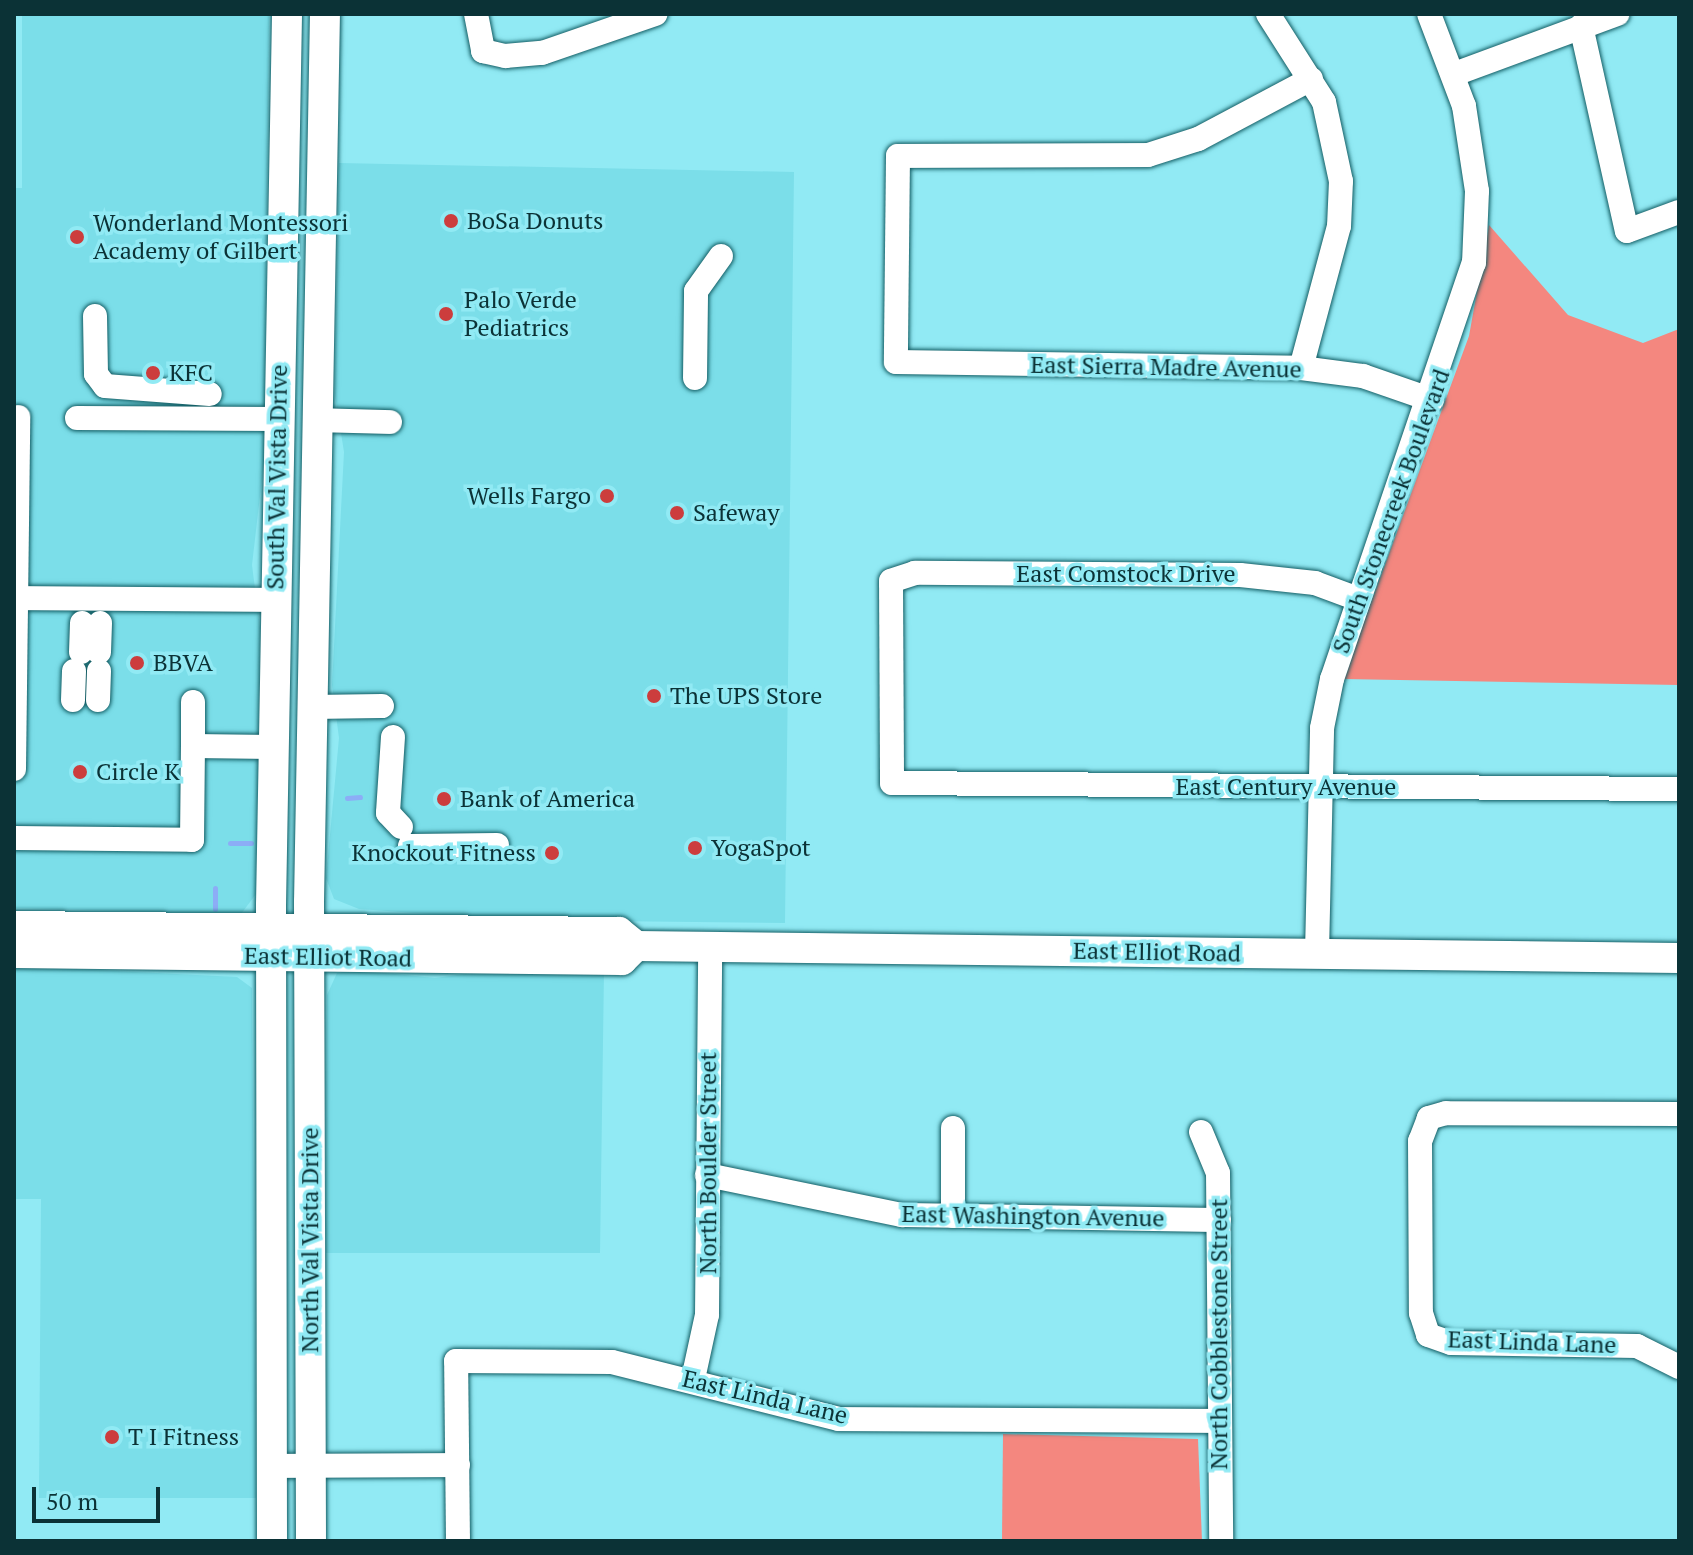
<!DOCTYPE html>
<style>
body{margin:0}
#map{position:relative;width:1693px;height:1555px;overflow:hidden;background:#91eaf4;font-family:"PT Serif",serif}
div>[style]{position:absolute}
.built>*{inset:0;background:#7bdee9}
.green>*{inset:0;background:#f4877f}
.stream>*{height:5px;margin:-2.5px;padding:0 2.5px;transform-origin:2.5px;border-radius:2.5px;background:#8cadf6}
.roads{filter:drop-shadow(0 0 2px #135d64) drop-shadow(0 0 2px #135d64)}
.minor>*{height:24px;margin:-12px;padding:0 12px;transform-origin:12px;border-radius:12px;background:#fff}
.major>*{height:30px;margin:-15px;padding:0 15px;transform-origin:15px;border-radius:15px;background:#fff}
.dots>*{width:22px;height:22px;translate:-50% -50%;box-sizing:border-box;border:4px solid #91eaf4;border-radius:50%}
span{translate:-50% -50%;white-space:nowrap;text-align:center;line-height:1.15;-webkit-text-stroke:7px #91eaf4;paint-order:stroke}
.poi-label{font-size:24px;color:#0b3236}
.left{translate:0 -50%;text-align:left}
.right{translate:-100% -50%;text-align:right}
.street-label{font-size:24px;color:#0b3236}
.frame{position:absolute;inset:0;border:16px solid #0b3236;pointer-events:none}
.scale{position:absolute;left:32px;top:1487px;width:128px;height:36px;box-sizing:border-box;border:4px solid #0b3236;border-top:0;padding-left:10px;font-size:24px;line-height:28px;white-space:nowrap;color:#0b3236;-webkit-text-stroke:6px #91eaf4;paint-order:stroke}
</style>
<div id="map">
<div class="built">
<div style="clip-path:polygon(22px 14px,269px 14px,264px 461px,252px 565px,260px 628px,256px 894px,241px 914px,14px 908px,14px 188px,22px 188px)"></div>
<div style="clip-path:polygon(339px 163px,794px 172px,785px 923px,513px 920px,359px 909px,334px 899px,326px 878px,339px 738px,332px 685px,344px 452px,335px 395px)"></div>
<div style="clip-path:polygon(14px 966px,237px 977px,252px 988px,256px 1498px,39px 1498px,41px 1199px,14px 1199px)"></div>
<div style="clip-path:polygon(355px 970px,435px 978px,495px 970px,604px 971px,600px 1253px,326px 1253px,327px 995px,337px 973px)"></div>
</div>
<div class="green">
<div style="clip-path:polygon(1489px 225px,1568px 315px,1643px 343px,1679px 329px,1679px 685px,1343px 679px,1469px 336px)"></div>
<div style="clip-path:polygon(1003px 1434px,1198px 1439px,1202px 1541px,1002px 1541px)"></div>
</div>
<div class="stream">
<div style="left:347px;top:798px;width:13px;rotate:-4deg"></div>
<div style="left:230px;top:843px;width:21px"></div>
<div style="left:215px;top:909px;width:21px;rotate:-90deg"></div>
</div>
<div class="roads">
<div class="minor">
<div style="left:476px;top:14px;width:38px;rotate:79deg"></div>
<div style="left:483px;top:51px;width:23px;rotate:13deg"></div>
<div style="left:505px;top:56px;width:37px;rotate:-5deg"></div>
<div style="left:542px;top:53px;width:120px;rotate:-19deg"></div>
<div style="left:1268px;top:14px;width:104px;rotate:57.5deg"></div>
<div style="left:1324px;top:102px;width:81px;rotate:77.9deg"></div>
<div style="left:1341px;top:181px;width:45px;rotate:92.5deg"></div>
<div style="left:1339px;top:226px;width:147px;rotate:105deg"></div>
<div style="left:1581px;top:26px;width:210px;rotate:77.4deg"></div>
<div style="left:1627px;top:231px;width:55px;rotate:-20.1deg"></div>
<div style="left:1457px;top:73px;width:171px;rotate:-20.2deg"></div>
<div style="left:1311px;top:79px;width:128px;rotate:152deg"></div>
<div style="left:1198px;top:139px;width:52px;rotate:162.3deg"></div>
<div style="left:1148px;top:155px;width:250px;rotate:179.8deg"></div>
<div style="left:898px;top:156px;width:206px;rotate:90.6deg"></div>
<div style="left:896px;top:362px;width:405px;rotate:0.8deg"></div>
<div style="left:1301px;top:368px;width:63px;rotate:7.4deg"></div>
<div style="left:1363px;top:376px;width:73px;rotate:19.2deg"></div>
<div style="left:95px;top:316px;width:58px;rotate:89deg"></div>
<div style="left:96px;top:374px;width:15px;rotate:53deg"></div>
<div style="left:105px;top:386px;width:105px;rotate:4.4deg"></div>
<div style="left:695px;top:378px;width:87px;rotate:-89.3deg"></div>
<div style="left:696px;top:291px;width:43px;rotate:-54.5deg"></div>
<div style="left:77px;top:418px;width:201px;rotate:0.3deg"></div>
<div style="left:317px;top:420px;width:73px;rotate:1.6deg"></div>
<div style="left:17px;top:598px;width:258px;rotate:0.4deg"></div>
<div style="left:1358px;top:599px;width:46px;rotate:-159.6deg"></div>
<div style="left:1315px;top:583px;width:75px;rotate:-173.9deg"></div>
<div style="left:1240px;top:575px;width:325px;rotate:-179.6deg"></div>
<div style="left:915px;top:573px;width:25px;rotate:162deg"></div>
<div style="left:891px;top:581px;width:202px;rotate:89.7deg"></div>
<div style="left:892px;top:783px;width:787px;rotate:0.44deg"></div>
<div style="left:81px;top:652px;width:29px;rotate:-88deg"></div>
<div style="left:99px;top:652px;width:29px;rotate:-88deg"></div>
<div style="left:73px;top:700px;width:29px;rotate:-88deg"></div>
<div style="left:98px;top:700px;width:29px;rotate:-88deg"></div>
<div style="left:193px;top:702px;width:44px;rotate:90deg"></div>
<div style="left:312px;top:707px;width:70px;rotate:-0.8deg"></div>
<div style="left:393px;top:737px;width:76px;rotate:93.8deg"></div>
<div style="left:388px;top:813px;width:19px;rotate:47deg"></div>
<div style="left:14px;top:769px;width:352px;rotate:-89.3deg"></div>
<div style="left:14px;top:838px;width:178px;rotate:0.6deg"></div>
<div style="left:192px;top:840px;width:94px;rotate:-89.4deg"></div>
<div style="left:193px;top:746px;width:80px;rotate:0.7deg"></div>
<div style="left:410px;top:846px;width:87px;rotate:-0.7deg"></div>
<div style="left:1317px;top:953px;width:225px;rotate:-88.7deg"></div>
<div style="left:1322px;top:728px;width:50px;rotate:-78.5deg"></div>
<div style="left:1332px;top:679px;width:440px;rotate:-71.2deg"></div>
<div style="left:1474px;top:263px;width:72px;rotate:-87.6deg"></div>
<div style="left:1477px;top:191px;width:86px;rotate:-98.7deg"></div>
<div style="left:1464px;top:106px;width:98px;rotate:-110.8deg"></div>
<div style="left:1679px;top:1114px;width:233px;rotate:-179.8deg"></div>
<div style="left:1446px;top:1113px;width:18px;rotate:164deg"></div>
<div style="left:1429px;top:1118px;width:25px;rotate:111deg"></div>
<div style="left:1420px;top:1141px;width:172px;rotate:89.7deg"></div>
<div style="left:1421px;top:1313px;width:23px;rotate:72deg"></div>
<div style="left:1428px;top:1335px;width:24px;rotate:19deg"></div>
<div style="left:1451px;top:1343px;width:186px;rotate:0.9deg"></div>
<div style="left:1637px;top:1346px;width:47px;rotate:26.6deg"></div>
<div style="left:953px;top:1128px;width:88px;rotate:90deg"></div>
<div style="left:1201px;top:1132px;width:44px;rotate:67.5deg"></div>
<div style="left:1218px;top:1173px;width:368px;rotate:89.5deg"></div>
<div style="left:707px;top:1175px;width:199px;rotate:11.6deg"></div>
<div style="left:902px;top:1215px;width:317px;rotate:0.9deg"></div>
<div style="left:693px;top:1379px;width:66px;rotate:-77.7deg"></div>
<div style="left:707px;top:1315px;width:369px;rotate:-89.5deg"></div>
<div style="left:272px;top:1466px;width:186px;rotate:-0.3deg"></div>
<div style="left:458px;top:1541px;width:180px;rotate:-90.6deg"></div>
<div style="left:456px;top:1361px;width:156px;rotate:0.4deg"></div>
<div style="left:612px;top:1362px;width:234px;rotate:14.1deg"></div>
<div style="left:839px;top:1419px;width:381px;rotate:0.3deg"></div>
</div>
<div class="major">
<div style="left:14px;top:926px;width:605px;rotate:0.57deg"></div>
<div style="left:619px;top:932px;width:22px;rotate:39deg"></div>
<div style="left:636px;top:946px;width:1043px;rotate:0.66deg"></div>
<div style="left:14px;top:953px;width:608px;rotate:0.66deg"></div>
<div style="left:622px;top:960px;width:20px;rotate:-45deg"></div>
<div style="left:272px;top:1541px;width:636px;rotate:-90.09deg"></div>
<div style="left:271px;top:905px;width:891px;rotate:-88.97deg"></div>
<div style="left:311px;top:1541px;width:639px;rotate:-90.18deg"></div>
<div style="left:309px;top:902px;width:888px;rotate:-88.97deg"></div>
</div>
</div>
<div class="dots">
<div style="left:451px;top:221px;background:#cc3d3d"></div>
<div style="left:77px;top:237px;background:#cc3d3d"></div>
<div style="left:446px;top:314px;background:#cc3d3d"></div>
<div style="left:153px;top:373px;background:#cc3d3d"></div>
<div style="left:607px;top:496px;background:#cc3d3d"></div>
<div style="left:677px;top:513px;background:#cc3d3d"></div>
<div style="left:137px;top:663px;background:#cc3d3d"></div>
<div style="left:654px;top:696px;background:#cc3d3d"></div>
<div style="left:80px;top:772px;background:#cc3d3d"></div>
<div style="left:444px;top:799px;background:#cc3d3d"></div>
<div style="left:695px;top:848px;background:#cc3d3d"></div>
<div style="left:552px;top:853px;background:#cc3d3d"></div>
<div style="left:112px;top:1437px;background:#cc3d3d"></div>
</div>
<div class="poi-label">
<span class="left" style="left:467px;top:221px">BoSa Donuts</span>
<span class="left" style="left:93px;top:237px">Wonderland Montessori<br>Academy of Gilbert</span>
<span class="left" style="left:464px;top:314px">Palo Verde<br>Pediatrics</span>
<span class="left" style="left:169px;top:373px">KFC</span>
<span class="right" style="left:591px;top:496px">Wells Fargo</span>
<span class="left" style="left:693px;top:513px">Safeway</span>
<span class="left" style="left:153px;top:663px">BBVA</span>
<span class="left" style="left:670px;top:696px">The UPS Store</span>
<span class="left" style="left:96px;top:772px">Circle K</span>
<span class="left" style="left:460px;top:799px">Bank of America</span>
<span class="left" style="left:711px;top:848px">YogaSpot</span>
<span class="right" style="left:536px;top:853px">Knockout Fitness</span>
<span class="left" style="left:128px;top:1437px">T I Fitness</span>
</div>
<div class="street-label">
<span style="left:1166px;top:367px;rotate:1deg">East Sierra Madre Avenue</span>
<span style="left:277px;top:477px;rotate:-89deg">South Val Vista Drive</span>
<span style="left:1391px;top:511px;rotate:-70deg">South Stonecreek Boulevard</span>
<span style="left:1126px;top:574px">East Comstock Drive</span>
<span style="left:1286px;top:787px">East Century Avenue</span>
<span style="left:1157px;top:952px;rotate:1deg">East Elliot Road</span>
<span style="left:328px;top:957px;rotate:1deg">East Elliot Road</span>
<span style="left:708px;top:1163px;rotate:-90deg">North Boulder Street</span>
<span style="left:1033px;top:1216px;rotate:1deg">East Washington Avenue</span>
<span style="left:310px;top:1240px;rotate:-90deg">North Val Vista Drive</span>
<span style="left:1219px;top:1334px;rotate:-90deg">North Cobblestone Street</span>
<span style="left:1532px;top:1342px;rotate:2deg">East Linda Lane</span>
<span style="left:765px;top:1397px;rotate:13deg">East Linda Lane</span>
</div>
<div class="frame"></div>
<div class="scale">50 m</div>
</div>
